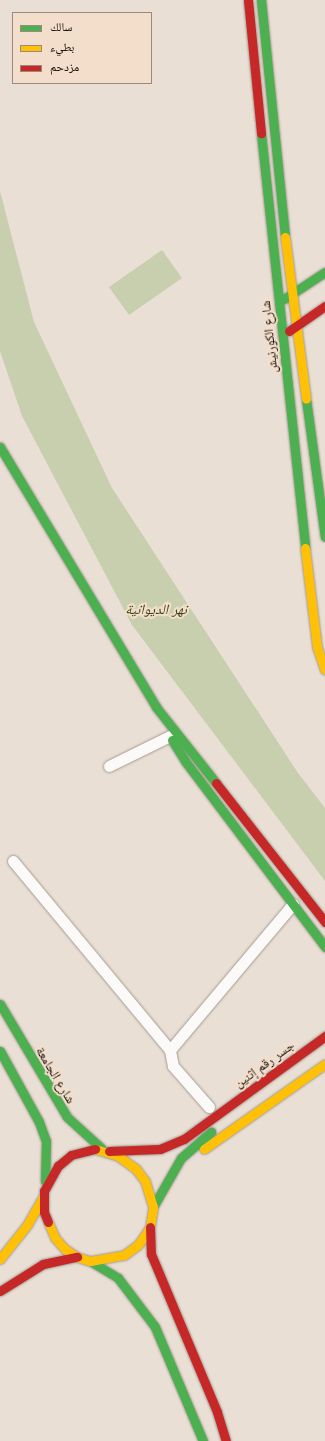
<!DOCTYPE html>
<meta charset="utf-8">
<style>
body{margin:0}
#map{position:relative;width:325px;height:1441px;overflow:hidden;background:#eadfd4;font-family:Inter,"Noto Naskh Arabic",sans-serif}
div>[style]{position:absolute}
.water>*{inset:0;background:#c8cfae}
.roads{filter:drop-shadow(0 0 1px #a29a91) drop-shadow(0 0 1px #a29a91)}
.street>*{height:11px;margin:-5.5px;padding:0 5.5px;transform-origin:5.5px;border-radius:5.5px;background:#fcfaf9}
.fast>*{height:9px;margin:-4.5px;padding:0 4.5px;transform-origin:4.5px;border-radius:4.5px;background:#4caf50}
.slow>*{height:9px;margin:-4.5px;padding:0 4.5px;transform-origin:4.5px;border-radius:4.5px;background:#ffc107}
.jam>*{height:9px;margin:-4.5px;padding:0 4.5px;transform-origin:4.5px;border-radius:4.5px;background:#c62828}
span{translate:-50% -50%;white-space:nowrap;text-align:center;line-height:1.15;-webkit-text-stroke:4px #f3decb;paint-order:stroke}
.street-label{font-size:13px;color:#130d07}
.water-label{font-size:14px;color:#364212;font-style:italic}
.legend{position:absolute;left:12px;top:12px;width:140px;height:72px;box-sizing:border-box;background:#f3decb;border:1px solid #998a7d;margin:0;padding:5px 7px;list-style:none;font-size:12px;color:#130d07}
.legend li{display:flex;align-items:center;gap:8px;height:20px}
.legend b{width:20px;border:1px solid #998a7d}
</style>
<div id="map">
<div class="water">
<div style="clip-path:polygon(0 191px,34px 322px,112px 488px,298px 773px,325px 808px,325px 881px,132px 625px,22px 416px,0 351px)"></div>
<div style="clip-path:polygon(162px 250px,182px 278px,129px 315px,109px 287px)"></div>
</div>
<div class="roads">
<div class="street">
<div style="left:109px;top:766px;width:68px;rotate:-26.2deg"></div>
<div style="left:13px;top:861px;width:246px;rotate:50.3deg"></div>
<div style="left:209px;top:1107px;width:55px;rotate:-131.3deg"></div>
<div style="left:173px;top:1066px;width:16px;rotate:-101deg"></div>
<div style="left:170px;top:1050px;width:191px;rotate:-49.9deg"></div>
</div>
<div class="fast">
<div style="left:261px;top:0;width:238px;rotate:84.2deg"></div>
<div style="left:261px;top:133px;width:417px;rotate:83.9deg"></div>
<div style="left:284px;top:299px;width:49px;rotate:-33.4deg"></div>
<div style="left:306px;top:399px;width:139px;rotate:82.2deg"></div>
<div style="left:0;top:447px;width:303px;rotate:59deg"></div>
<div style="left:156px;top:707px;width:97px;rotate:51.7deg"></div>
<div style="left:172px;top:740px;width:25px;rotate:58deg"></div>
<div style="left:185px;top:761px;width:233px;rotate:53deg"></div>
<div style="left:0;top:1004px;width:131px;rotate:59.3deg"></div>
<div style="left:67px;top:1117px;width:47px;rotate:42.4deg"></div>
<div style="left:0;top:1051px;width:81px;rotate:61.2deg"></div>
<div style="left:39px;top:1122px;width:20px;rotate:70deg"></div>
<div style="left:46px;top:1141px;width:40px;rotate:91.4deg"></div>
<div style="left:153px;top:1207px;width:56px;rotate:-60.3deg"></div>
<div style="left:181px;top:1158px;width:40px;rotate:-41deg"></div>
<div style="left:90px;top:1261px;width:33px;rotate:31deg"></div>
<div style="left:118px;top:1278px;width:61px;rotate:52.9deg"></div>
<div style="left:155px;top:1327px;width:124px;rotate:67.2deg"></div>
</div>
<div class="slow">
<div style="left:285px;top:237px;width:163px;rotate:82.6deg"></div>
<div style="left:305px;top:548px;width:100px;rotate:83.1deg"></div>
<div style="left:317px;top:647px;width:24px;rotate:71deg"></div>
<div style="left:204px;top:1149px;width:148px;rotate:-35.1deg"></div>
<div style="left:48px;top:1222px;width:17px;rotate:66deg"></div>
<div style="left:55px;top:1238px;width:15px;rotate:48deg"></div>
<div style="left:65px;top:1249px;width:14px;rotate:34deg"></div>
<div style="left:77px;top:1257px;width:14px;rotate:17deg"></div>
<div style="left:90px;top:1261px;width:35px;rotate:-10deg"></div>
<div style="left:124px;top:1255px;width:17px;rotate:-36deg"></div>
<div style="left:138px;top:1245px;width:22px;rotate:-56deg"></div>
<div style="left:150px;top:1227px;width:20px;rotate:-81deg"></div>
<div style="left:153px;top:1207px;width:27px;rotate:-107deg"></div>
<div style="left:145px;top:1181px;width:15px;rotate:-127deg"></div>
<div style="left:136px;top:1169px;width:22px;rotate:-144deg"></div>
<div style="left:118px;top:1156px;width:24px;rotate:-163deg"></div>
<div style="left:0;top:1259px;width:43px;rotate:-51.5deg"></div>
<div style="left:27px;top:1225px;width:32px;rotate:-60deg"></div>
</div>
<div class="jam">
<div style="left:248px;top:0;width:134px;rotate:84.4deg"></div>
<div style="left:289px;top:331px;width:44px;rotate:-34.8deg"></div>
<div style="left:216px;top:783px;width:177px;rotate:51.9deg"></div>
<div style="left:109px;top:1151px;width:51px;rotate:-2.2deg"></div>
<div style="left:160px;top:1149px;width:26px;rotate:-23deg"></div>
<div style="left:184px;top:1139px;width:175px;rotate:-36.1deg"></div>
<div style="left:48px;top:1222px;width:11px;rotate:-112deg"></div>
<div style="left:44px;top:1212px;width:21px;rotate:-90deg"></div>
<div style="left:44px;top:1191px;width:29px;rotate:-61deg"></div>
<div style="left:58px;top:1166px;width:17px;rotate:-40deg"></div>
<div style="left:71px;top:1155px;width:25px;rotate:-14deg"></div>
<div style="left:150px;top:1227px;width:27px;rotate:88deg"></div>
<div style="left:151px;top:1254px;width:171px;rotate:67.3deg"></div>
<div style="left:217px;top:1412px;width:30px;rotate:73deg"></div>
<div style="left:0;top:1291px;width:51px;rotate:-32.1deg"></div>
<div style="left:43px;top:1264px;width:35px;rotate:-12deg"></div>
</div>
</div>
<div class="street-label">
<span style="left:269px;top:337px;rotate:-96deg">شارع الكورنيش</span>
<span style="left:264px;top:1064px;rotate:-36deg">جسر رقم إثنين</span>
<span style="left:56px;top:1075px;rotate:59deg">شارع الجامعة</span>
</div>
<div class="water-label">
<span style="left:156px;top:609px">نهر الديوانية</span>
</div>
<ul class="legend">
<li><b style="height:5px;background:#4caf50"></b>سالك</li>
<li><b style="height:5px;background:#ffc107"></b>بطيء</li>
<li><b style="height:5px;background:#c62828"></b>مزدحم</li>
</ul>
</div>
